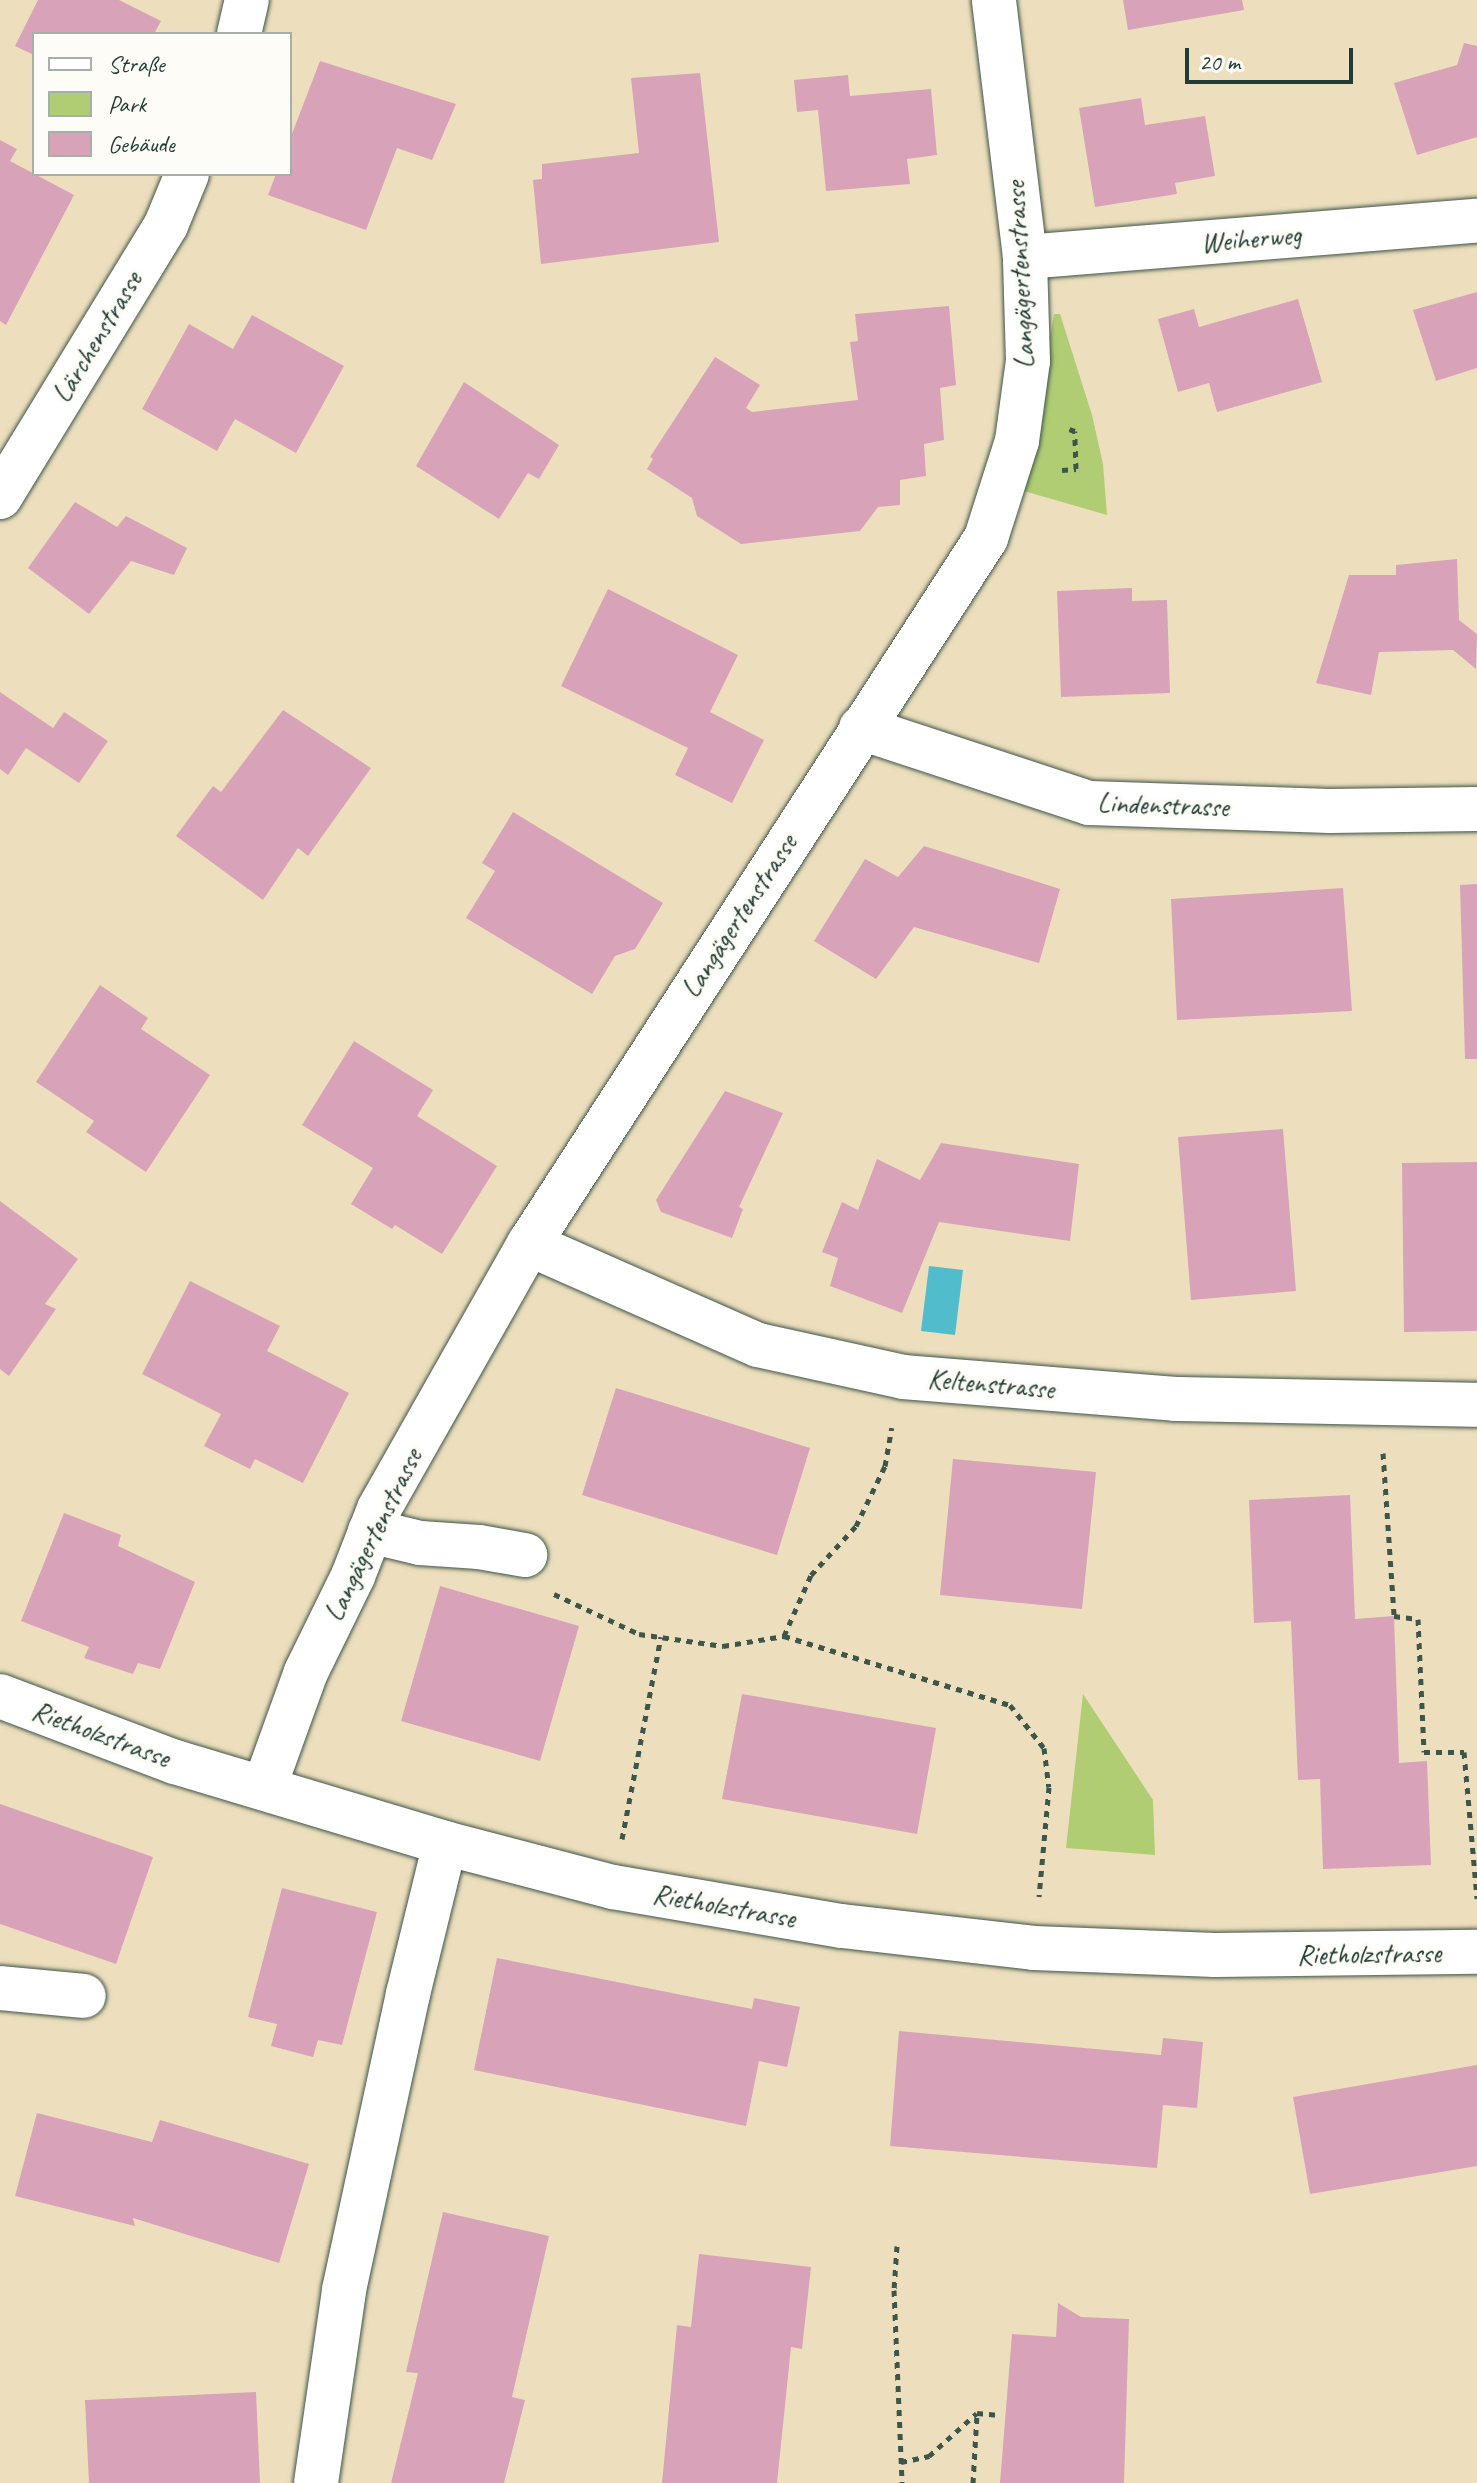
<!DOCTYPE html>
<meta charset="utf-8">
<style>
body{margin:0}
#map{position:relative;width:1477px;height:2483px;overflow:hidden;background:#eddfbd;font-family:Caveat,sans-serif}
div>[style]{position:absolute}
.green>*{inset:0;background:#b1cd74}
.water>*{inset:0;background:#51bccc}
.building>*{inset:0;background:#d8a3b8}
.path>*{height:5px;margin-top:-2.5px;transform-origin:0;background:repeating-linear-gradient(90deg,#3e5549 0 6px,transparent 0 12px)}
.roads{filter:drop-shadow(0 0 2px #3e5549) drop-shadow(0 0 2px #3e5549)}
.minor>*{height:44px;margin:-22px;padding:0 22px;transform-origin:22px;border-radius:22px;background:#fff}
span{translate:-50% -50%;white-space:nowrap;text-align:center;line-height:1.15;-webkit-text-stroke:8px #fdfcf7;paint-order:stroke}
.street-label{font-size:28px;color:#1f3d34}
.legend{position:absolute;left:32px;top:32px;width:260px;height:144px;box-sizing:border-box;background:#fdfcf7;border:2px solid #a4b0a9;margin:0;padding:10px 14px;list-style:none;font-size:24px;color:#1f3d34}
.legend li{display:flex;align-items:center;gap:16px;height:40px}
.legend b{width:40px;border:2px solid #a4b0a9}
.scale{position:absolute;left:1185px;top:48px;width:168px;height:36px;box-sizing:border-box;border:4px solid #1f3d34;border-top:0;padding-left:10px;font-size:24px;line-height:28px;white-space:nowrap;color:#1f3d34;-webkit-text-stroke:6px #fdfcf7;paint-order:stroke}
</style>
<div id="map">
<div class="green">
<div style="clip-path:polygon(1054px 314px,1060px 314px,1092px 415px,1103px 464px,1107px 515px,1024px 491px)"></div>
<div style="clip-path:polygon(1083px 1694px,1153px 1800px,1155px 1855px,1066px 1848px)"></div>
</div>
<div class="water">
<div style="clip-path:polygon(929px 1266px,963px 1270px,955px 1335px,921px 1331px)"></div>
</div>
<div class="building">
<div style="clip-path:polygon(38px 0,119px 0,161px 21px,154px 34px,34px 34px,34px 55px,15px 46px)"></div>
<div style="clip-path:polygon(1123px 0,1242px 0,1244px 10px,1128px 30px)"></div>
<div style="clip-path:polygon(1464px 43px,1477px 46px,1477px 137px,1417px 155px,1394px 83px,1457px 65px)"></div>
<div style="clip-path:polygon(320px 61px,456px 104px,432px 160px,397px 148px,366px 230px,268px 195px,276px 174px,290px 174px,290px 139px)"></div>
<div style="clip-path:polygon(700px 73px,719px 242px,541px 264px,533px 180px,542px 179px,542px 164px,639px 153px,631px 78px)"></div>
<div style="clip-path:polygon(848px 75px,850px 96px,931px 89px,937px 155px,907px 159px,910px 184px,826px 191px,818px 110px,797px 112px,794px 80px)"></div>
<div style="clip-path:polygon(1141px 98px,1145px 125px,1205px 116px,1215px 176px,1175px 183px,1177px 194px,1095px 207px,1079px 108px)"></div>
<div style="clip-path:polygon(0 140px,17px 149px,10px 161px,74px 195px,6px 325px,0 321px)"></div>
<div style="clip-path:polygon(1477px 292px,1477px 368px,1436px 381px,1413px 310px)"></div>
<div style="clip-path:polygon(1298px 299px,1322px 382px,1217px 412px,1209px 383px,1178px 392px,1158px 319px,1194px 309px,1199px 327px)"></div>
<div style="clip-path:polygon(949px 306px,956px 385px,940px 388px,944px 440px,924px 444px,926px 476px,900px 480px,900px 505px,878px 507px,860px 531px,741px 544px,697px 516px,692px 498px,647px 469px,653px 459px,650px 457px,715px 357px,760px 385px,746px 408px,752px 412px,858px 400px,850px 342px,858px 341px,855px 314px)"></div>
<div style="clip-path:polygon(252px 315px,344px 366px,296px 453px,235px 419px,217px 451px,142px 409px,189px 324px,233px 349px)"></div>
<div style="clip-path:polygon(464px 382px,559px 445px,539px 479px,528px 473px,499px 519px,416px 466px)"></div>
<div style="clip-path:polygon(75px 502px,117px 527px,126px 516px,187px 548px,174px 575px,131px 561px,89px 614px,28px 568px)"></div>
<div style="clip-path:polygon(1457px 559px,1459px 620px,1477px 634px,1476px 669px,1453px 650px,1379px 652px,1371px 695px,1316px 683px,1349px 575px,1396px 575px,1396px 565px)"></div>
<div style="clip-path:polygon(1132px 588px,1132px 601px,1167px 600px,1170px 693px,1061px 697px,1057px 591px)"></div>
<div style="clip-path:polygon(608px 589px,738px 655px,710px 712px,764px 740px,732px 803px,675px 775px,688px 748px,561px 686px)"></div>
<div style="clip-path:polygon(0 692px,53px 728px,64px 712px,108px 741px,79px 783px,26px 748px,8px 775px,0 769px)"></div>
<div style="clip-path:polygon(283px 710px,371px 768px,308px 856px,298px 848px,263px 900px,176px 836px,213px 786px,221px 792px)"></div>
<div style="clip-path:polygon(513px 812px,663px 903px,635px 949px,615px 956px,592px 994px,466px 918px,495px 871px,482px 863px)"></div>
<div style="clip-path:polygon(924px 846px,1060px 889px,1039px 963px,914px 927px,876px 979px,814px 941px,865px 859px,898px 877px)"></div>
<div style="clip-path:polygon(1477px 884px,1477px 1059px,1465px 1059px,1460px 885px)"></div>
<div style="clip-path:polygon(1343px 888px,1352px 1011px,1177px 1020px,1171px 899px)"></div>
<div style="clip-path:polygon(100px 985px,148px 1018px,141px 1029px,210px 1075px,146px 1172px,86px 1132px,94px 1121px,36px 1082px)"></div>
<div style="clip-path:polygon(354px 1041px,433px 1090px,417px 1116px,497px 1166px,442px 1254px,395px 1225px,392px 1229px,351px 1204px,373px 1168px,302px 1125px)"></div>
<div style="clip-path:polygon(725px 1091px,783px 1113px,739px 1207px,743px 1209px,732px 1238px,661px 1212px,656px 1200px)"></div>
<div style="clip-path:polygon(1283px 1129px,1296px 1291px,1191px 1300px,1178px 1137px)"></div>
<div style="clip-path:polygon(941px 1143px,1079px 1164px,1070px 1241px,939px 1222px,902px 1313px,830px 1286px,838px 1258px,822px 1252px,842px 1202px,858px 1210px,877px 1159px,920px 1180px)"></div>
<div style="clip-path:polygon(1477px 1162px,1477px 1331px,1404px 1332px,1402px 1163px)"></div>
<div style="clip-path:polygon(0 1201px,78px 1259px,45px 1304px,56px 1309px,9px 1376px,0 1369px)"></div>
<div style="clip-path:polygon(190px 1281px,280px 1326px,267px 1351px,349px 1393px,303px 1483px,255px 1459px,250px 1469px,204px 1446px,221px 1414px,142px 1374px)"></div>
<div style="clip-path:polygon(616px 1388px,810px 1448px,777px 1555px,582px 1495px)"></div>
<div style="clip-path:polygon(953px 1459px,1096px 1472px,1082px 1609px,940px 1595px)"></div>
<div style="clip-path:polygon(1350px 1495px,1355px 1619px,1394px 1616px,1399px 1763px,1427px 1761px,1431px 1865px,1323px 1869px,1320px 1779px,1298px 1780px,1291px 1621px,1254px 1623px,1249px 1500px)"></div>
<div style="clip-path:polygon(64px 1513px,121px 1535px,118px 1546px,195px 1582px,160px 1669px,138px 1663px,133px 1674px,84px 1658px,89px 1647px,21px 1621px)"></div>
<div style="clip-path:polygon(440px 1586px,579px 1626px,540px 1761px,401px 1721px)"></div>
<div style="clip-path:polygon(742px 1694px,936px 1728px,917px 1834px,722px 1799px)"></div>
<div style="clip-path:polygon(0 1804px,153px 1857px,116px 1964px,0 1924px)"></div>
<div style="clip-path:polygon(282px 1888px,377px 1912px,342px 2045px,318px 2040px,313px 2057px,271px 2046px,277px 2024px,248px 2017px)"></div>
<div style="clip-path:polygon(497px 1958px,752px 2009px,754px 1998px,800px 2007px,787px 2067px,759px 2061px,746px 2126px,474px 2070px)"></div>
<div style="clip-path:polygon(899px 2031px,1161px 2055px,1163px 2038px,1203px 2042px,1197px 2108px,1163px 2105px,1157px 2168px,890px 2146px)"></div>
<div style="clip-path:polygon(1477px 2065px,1477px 2166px,1310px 2194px,1293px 2097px)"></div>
<div style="clip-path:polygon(37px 2113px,152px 2142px,160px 2120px,309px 2164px,279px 2263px,133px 2218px,135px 2226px,15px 2196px)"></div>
<div style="clip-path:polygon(443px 2212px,549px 2236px,512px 2397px,525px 2400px,504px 2483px,391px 2483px,418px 2373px,406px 2372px)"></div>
<div style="clip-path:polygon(699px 2254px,811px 2267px,802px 2349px,791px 2347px,777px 2483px,662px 2483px,677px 2325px,691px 2327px)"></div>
<div style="clip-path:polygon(1058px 2303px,1081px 2317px,1129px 2319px,1124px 2483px,1000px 2483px,1012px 2334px,1056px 2337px)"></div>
<div style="clip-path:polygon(256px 2392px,260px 2483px,89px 2483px,85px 2400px)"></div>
</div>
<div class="path">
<div style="left:1062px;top:470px;width:14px;rotate:-4deg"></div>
<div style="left:1076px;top:469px;width:38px;rotate:-92deg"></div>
<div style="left:1075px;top:431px;width:6px;rotate:-162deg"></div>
<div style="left:1383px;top:1453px;width:163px;rotate:86.1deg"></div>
<div style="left:1394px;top:1616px;width:24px;rotate:7deg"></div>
<div style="left:1418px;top:1619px;width:133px;rotate:87.4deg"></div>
<div style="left:1424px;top:1752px;width:40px"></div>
<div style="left:1464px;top:1752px;width:147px;rotate:84.9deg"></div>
<div style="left:554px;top:1594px;width:94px;rotate:25.2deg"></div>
<div style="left:639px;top:1634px;width:85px;rotate:8.1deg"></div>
<div style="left:723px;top:1646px;width:62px;rotate:-9.3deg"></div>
<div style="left:784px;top:1636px;width:236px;rotate:17deg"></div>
<div style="left:1010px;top:1705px;width:55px;rotate:51.7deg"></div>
<div style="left:1044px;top:1748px;width:39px;rotate:83deg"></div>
<div style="left:1049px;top:1787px;width:110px;rotate:95.2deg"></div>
<div style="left:784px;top:1636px;width:67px;rotate:-66.1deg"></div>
<div style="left:811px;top:1575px;width:67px;rotate:-47.4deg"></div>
<div style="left:856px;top:1526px;width:67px;rotate:-64.2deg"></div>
<div style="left:885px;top:1466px;width:39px;rotate:-80deg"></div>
<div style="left:622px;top:1839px;width:206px;rotate:-79.1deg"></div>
<div style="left:897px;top:2246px;width:44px;rotate:93.9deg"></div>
<div style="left:894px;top:2290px;width:193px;rotate:87.6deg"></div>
<div style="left:901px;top:2462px;width:29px;rotate:-12deg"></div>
<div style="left:929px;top:2456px;width:64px;rotate:-41.9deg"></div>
<div style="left:977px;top:2413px;width:23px;rotate:5deg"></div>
<div style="left:973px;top:2483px;width:69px;rotate:-86.7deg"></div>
</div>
<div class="roads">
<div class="minor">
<div style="left:239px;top:34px;width:35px;rotate:-77deg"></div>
<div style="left:1025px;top:257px;width:453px;rotate:-4.6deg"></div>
<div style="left:0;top:497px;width:319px;rotate:-58.6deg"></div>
<div style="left:166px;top:225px;width:55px;rotate:-67.6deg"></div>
<div style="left:861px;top:728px;width:240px;rotate:18.2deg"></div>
<div style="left:1089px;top:803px;width:241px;rotate:1.9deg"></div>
<div style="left:1330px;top:811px;width:147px;rotate:-0.8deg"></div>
<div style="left:529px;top:1244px;width:250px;rotate:23.8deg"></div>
<div style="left:758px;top:1345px;width:148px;rotate:12.4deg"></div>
<div style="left:903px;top:1377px;width:273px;rotate:4.6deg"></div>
<div style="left:1175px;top:1399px;width:302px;rotate:1.1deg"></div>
<div style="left:370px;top:1531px;width:51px;rotate:13.5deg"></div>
<div style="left:420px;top:1543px;width:59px;rotate:3.9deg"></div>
<div style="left:479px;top:1547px;width:47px;rotate:9.9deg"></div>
<div style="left:0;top:1696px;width:187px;rotate:20.7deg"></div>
<div style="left:175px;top:1762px;width:282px;rotate:16.7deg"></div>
<div style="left:445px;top:1843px;width:174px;rotate:14.7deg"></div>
<div style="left:613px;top:1887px;width:232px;rotate:9.7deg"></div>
<div style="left:842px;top:1926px;width:193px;rotate:6.5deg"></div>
<div style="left:1034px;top:1948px;width:181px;rotate:2.2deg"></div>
<div style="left:1215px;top:1955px;width:262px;rotate:-0.7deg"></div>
<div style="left:264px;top:1788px;width:123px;rotate:-70.1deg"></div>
<div style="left:306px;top:1672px;width:107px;rotate:-63.9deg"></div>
<div style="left:353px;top:1576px;width:72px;rotate:-68.8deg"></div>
<div style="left:379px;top:1509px;width:305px;rotate:-60.5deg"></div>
<div style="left:529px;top:1244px;width:841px;rotate:-57.08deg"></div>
<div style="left:986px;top:538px;width:102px;rotate:-72.3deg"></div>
<div style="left:1017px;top:441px;width:81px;rotate:-82.2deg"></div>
<div style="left:1028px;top:361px;width:104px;rotate:-91.7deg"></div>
<div style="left:1025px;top:257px;width:259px;rotate:-96.9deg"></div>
<div style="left:0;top:1988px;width:84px;rotate:5.4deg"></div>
<div style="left:316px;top:2483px;width:195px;rotate:-81.7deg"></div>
<div style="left:344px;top:2290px;width:303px;rotate:-77.8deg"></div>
<div style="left:408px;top:1994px;width:155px;rotate:-76.2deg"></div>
</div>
</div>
<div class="street-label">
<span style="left:1251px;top:239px;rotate:-5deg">Weiherweg</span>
<span style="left:1020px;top:275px;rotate:-93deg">Langägertenstrasse</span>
<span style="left:97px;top:337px;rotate:-59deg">Lärchenstrasse</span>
<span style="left:1163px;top:805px;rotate:2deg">Lindenstrasse</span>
<span style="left:739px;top:916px;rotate:-57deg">Langägertenstrasse</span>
<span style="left:991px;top:1384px;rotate:5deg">Keltenstrasse</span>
<span style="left:373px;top:1535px;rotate:-64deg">Langägertenstrasse</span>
<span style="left:101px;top:1734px;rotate:20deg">Rietholzstrasse</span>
<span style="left:724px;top:1906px;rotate:10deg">Rietholzstrasse</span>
<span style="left:1369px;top:1954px;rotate:-1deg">Rietholzstrasse</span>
</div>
<ul class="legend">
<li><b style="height:10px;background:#fff"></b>Straße</li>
<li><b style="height:22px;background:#b1cd74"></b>Park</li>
<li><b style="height:22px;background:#d8a3b8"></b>Gebäude</li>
</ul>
<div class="scale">20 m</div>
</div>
